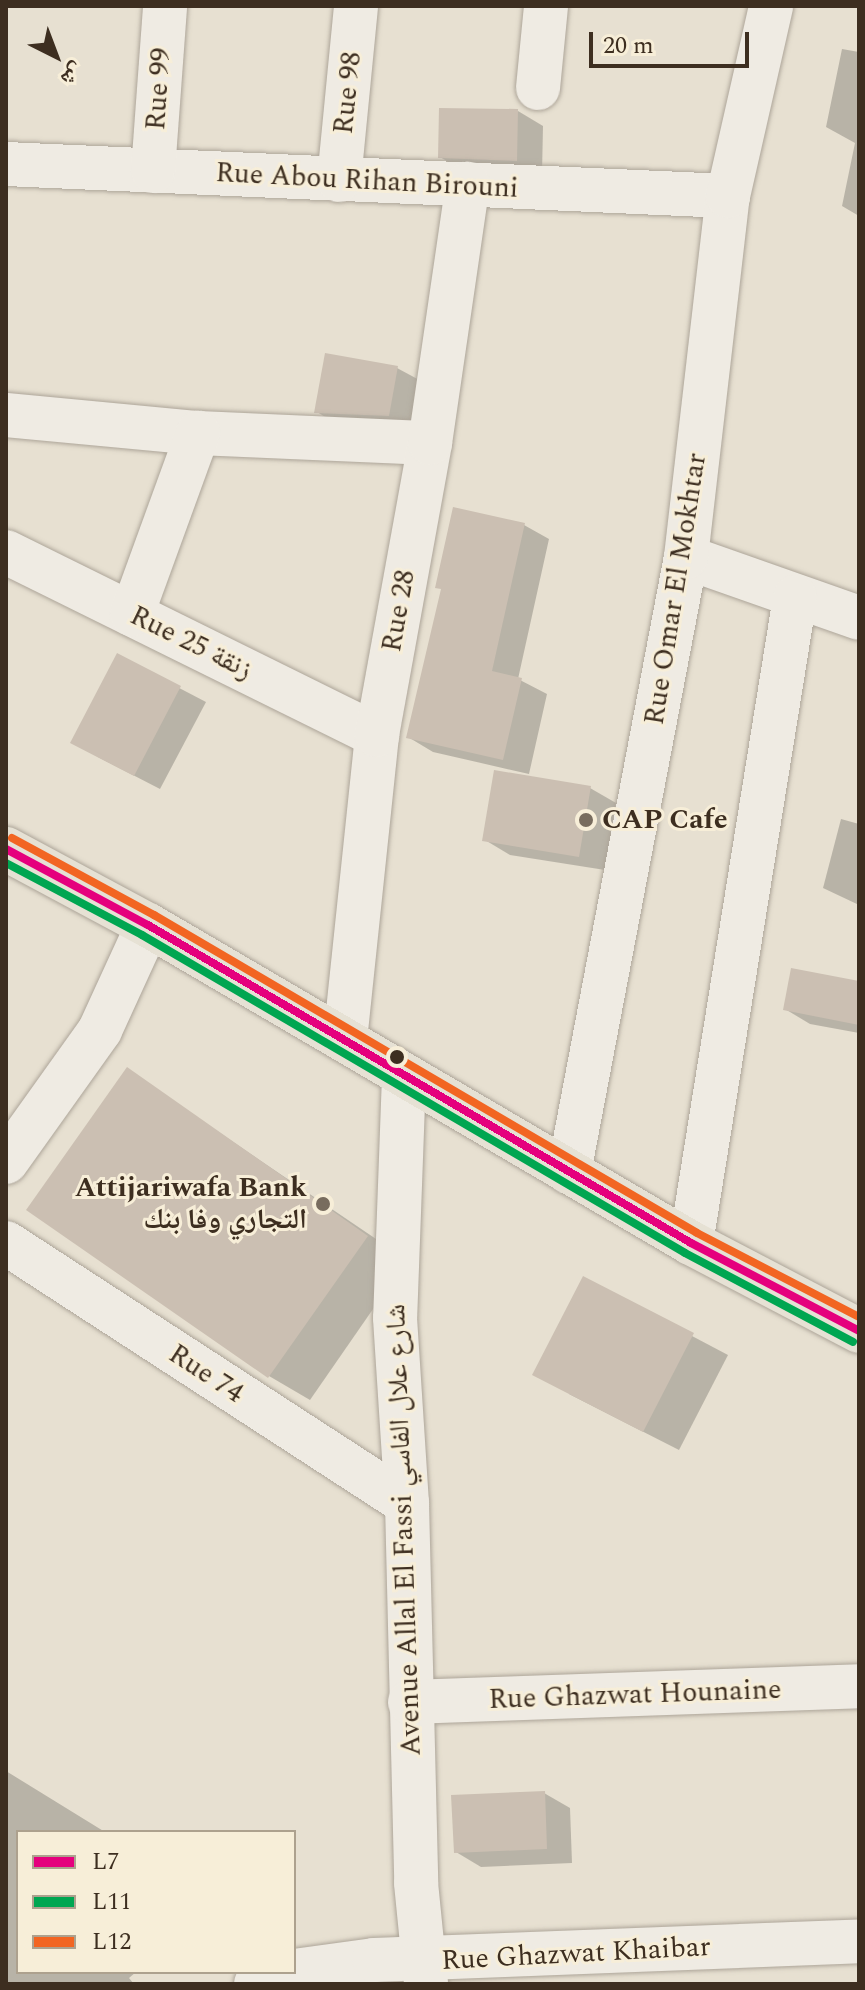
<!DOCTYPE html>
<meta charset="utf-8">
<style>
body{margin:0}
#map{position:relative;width:865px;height:1990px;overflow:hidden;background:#e7e0d1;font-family:Spectral,"Noto Naskh Arabic",serif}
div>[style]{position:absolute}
.shadow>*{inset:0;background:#0003}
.building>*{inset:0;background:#cbbfb2}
.roads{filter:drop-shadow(0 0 2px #ada599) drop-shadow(0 0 2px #ada599)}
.minor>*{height:44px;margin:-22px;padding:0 22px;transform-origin:22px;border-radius:22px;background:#efebe3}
.major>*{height:44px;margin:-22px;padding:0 22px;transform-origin:22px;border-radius:22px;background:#e6e1d4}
.bus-1>*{height:8px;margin:-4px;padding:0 4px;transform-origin:4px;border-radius:4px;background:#e5007d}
.bus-2>*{height:8px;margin:-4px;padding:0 4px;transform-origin:4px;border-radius:4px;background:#00a651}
.bus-3>*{height:8px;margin:-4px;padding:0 4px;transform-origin:4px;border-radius:4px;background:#f26522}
.dots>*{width:22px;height:22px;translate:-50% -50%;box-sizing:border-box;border:4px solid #f7eed8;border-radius:50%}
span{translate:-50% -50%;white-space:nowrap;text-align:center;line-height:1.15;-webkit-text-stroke:6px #f7eed8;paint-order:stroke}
.street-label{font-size:28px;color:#3d2e20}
.poi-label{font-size:28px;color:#3d2e20;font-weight:700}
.left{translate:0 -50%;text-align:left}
.right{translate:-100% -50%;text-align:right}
.frame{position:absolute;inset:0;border:8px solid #3d2e20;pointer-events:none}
.legend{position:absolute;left:16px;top:1830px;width:280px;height:144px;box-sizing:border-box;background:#f7eed8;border:2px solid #ada18e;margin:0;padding:10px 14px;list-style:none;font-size:24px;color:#3d2e20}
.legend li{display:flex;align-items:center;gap:16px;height:40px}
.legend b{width:40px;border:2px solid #ada18e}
.north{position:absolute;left:16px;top:16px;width:80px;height:80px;-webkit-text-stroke:6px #f7eed8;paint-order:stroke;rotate:138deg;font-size:22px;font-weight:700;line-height:32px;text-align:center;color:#3d2e20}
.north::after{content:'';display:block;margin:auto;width:28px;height:36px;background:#3d2e20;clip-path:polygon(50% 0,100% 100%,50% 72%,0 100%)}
.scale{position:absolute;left:589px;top:32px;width:160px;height:36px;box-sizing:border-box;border:4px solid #3d2e20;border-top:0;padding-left:10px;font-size:24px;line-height:28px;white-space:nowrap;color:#3d2e20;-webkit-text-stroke:6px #f7eed8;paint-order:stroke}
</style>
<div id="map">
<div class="shadow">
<div style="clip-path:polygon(842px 49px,859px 52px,859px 216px,842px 206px,855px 143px,826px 127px)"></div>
<div style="clip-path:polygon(518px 111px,543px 126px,542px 174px,465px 172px,440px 157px)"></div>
<div style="clip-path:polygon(397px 368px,423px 382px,414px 430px,342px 427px,317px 412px)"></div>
<div style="clip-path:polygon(524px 525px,549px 539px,518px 679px,547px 694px,529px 774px,433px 752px,408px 737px,443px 590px)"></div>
<div style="clip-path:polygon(118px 656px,206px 702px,160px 789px,98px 757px)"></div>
<div style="clip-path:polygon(590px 788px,616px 803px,605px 870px,510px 855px,485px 840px)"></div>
<div style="clip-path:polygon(841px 819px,859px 824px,859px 905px,823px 888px)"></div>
<div style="clip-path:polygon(859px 983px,859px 1033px,810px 1024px,785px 1009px)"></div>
<div style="clip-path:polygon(127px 1070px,407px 1260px,310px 1400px,269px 1376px)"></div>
<div style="clip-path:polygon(584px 1279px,728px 1355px,679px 1450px,569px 1394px)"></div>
<div style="clip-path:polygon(6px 1771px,105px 1832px,18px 1832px,18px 1972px,136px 1972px,129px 1978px,134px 1984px,6px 1984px)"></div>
<div style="clip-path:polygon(544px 1793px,570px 1808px,572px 1863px,481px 1867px,456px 1852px)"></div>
</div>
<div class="building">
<div style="clip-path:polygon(439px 108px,518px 109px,517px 161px,438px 158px)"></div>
<div style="clip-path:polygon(325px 353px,398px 366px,389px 416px,314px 413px)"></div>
<div style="clip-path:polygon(453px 507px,525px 523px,492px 671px,522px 678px,503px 760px,406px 738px,441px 589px,435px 588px)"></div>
<div style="clip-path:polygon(117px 653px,181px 686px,134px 776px,70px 743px)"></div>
<div style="clip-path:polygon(494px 770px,591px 786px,579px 857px,482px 841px)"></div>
<div style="clip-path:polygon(791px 968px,859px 981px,859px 1025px,783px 1010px)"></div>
<div style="clip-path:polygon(127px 1067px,368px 1236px,268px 1378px,26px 1210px)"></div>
<div style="clip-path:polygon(583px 1276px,694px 1333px,643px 1432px,532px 1375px)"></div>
<div style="clip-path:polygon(545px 1791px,547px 1849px,454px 1853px,451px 1795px)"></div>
</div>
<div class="roads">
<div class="minor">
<div style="left:538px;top:88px;width:82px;rotate:-84.4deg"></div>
<div style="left:6px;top:164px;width:723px;rotate:2.54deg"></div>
<div style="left:153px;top:171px;width:165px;rotate:-85.8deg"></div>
<div style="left:339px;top:180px;width:175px;rotate:-84.4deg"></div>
<div style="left:6px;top:415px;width:193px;rotate:5.4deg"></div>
<div style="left:198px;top:433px;width:232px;rotate:2.5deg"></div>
<div style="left:6px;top:552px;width:414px;rotate:26.3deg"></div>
<div style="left:686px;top:557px;width:183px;rotate:19.4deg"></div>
<div style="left:132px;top:614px;width:193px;rotate:-70deg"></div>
<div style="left:345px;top:1040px;width:307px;rotate:-84deg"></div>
<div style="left:377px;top:735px;width:297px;rotate:-79.7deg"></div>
<div style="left:430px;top:443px;width:262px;rotate:-81.7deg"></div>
<div style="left:404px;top:1076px;width:242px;rotate:92.1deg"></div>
<div style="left:395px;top:1318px;width:185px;rotate:86.3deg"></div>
<div style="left:407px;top:1503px;width:380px;rotate:88.6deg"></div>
<div style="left:416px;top:1883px;width:101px;rotate:84.3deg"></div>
<div style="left:6px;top:1162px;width:162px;rotate:-54.5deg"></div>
<div style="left:100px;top:1030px;width:115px;rotate:-65.4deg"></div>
<div style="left:569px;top:1172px;width:626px;rotate:-79.23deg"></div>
<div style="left:686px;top:557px;width:363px;rotate:-83.4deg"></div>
<div style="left:728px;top:196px;width:195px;rotate:-77.2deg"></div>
<div style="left:6px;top:1243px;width:478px;rotate:33deg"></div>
<div style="left:691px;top:1243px;width:654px;rotate:-80.85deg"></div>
<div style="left:410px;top:1702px;width:449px;rotate:-2deg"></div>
<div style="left:294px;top:1971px;width:81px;rotate:-7.8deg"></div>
<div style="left:374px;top:1960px;width:485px;rotate:-2.2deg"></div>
<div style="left:256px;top:1984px;width:36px;rotate:-19deg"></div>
</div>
<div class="major">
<div style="left:6px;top:849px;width:161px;rotate:28.2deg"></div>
<div style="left:148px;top:925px;width:629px;rotate:30.35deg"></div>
<div style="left:691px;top:1243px;width:190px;rotate:27.6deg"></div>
</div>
</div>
<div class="bus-1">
<div style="left:6px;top:849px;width:161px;rotate:28.2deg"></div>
<div style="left:148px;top:925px;width:629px;rotate:30.35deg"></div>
<div style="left:691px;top:1243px;width:190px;rotate:27.6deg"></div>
</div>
<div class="bus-2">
<div style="left:6px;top:863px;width:154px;rotate:27.9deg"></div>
<div style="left:142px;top:935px;width:629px;rotate:30.35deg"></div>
<div style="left:685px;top:1253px;width:190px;rotate:27.9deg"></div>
</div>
<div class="bus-3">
<div style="left:12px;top:838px;width:162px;rotate:28.5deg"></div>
<div style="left:154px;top:915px;width:629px;rotate:30.35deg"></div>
<div style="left:697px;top:1233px;width:182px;rotate:27.4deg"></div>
</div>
<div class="dots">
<div style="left:586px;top:820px;background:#786c5e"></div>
<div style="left:397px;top:1057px;background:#3d2e20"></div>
<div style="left:323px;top:1204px;background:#786c5e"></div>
</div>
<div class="street-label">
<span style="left:159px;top:89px;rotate:-86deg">Rue 99</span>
<span style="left:348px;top:93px;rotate:-84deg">Rue 98</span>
<span style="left:367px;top:181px;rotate:3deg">Rue Abou Rihan Birouni</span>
<span style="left:676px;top:589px;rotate:-81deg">Rue Omar El Mokhtar</span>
<span style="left:399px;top:611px;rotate:-80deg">Rue 28</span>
<span style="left:191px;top:643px;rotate:26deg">Rue 25 زنقة</span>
<span style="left:206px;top:1374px;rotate:33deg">Rue 74</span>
<span style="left:404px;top:1530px;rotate:-92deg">Avenue Allal El Fassi شارع علال الفاسي</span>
<span style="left:635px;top:1695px;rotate:-2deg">Rue Ghazwat Hounaine</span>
<span style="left:576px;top:1954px;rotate:-3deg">Rue Ghazwat Khaibar</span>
</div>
<div class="poi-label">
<span class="left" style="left:602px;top:820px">CAP Cafe</span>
<span class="right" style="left:307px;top:1204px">Attijariwafa Bank<br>التجاري وفا بنك</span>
</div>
<div class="frame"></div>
<ul class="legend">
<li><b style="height:10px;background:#e5007d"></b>L7</li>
<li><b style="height:10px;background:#00a651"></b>L11</li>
<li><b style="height:10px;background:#f26522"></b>L12</li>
</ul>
<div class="north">ش</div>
<div class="scale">20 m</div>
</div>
